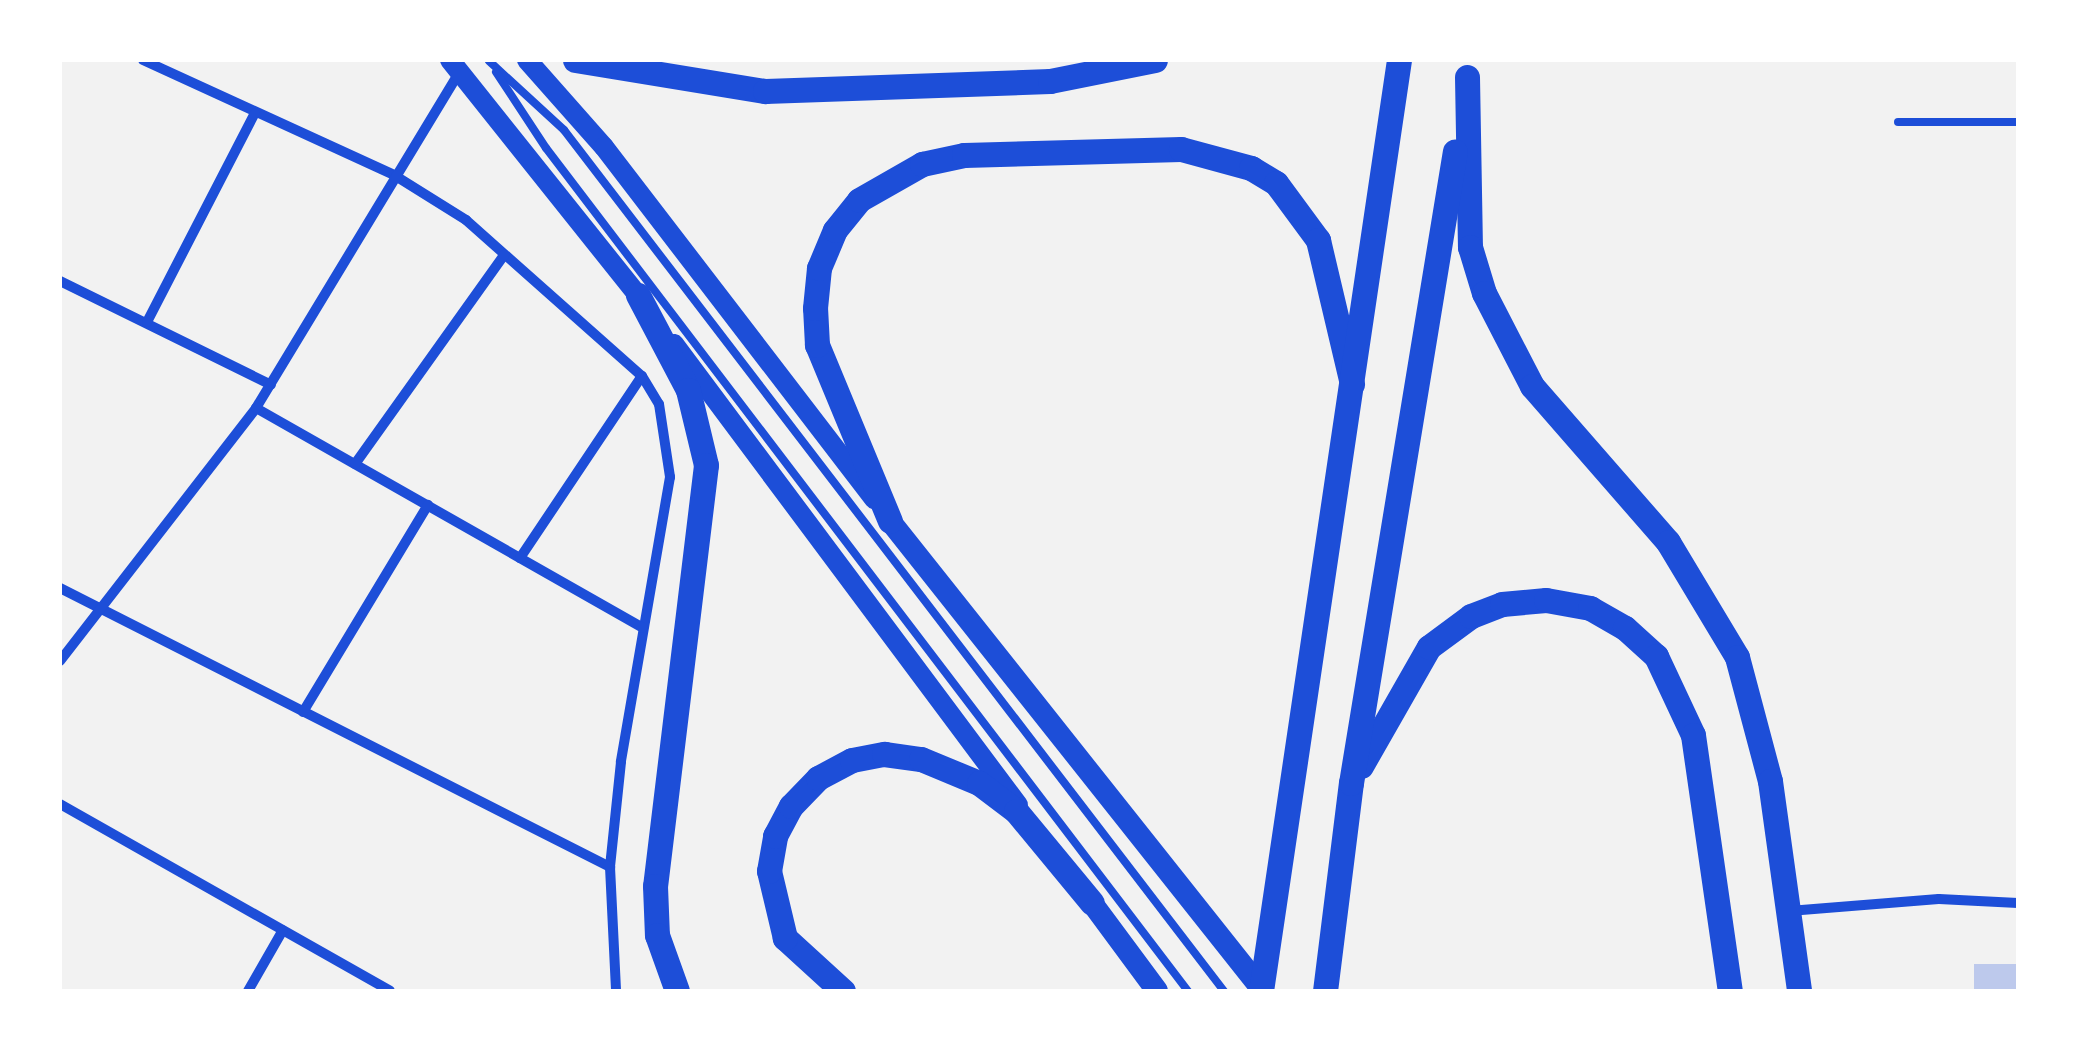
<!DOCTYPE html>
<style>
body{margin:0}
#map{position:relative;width:2078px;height:1051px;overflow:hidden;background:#f2f2f2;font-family:"Sofia Sans Condensed",sans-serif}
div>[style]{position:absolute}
.building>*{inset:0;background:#bdc9ec}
.service>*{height:8px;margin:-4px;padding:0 4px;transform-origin:4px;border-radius:4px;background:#1d4ed8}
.minor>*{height:10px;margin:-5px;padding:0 5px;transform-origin:5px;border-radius:5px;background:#1d4ed8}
.secondary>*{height:20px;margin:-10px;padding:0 10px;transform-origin:10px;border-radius:10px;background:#1d4ed8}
.primary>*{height:22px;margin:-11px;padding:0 11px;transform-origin:11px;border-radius:11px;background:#1d4ed8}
.trunk>*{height:25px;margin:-12.5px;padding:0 12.5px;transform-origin:12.5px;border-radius:12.5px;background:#1d4ed8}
span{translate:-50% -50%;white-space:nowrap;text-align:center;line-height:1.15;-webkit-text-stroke:10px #fff;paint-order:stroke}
.frame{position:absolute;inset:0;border:62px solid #fff;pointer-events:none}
</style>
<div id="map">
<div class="building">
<div style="clip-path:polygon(1974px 964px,2016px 964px,2016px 991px,1974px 991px)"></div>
</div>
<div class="service">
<div style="left:489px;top:61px;width:102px;rotate:42.6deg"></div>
<div style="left:564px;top:130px;width:1085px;rotate:52.53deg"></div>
<div style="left:496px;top:72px;width:91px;rotate:56.7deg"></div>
<div style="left:546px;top:148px;width:1060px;rotate:52.71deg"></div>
<div style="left:1898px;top:122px;width:120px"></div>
</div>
<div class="minor">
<div style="left:143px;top:60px;width:276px;rotate:24.6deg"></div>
<div style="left:394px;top:175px;width:85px;rotate:32deg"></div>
<div style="left:466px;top:220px;width:235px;rotate:41.6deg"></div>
<div style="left:642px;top:376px;width:33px;rotate:59deg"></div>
<div style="left:659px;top:404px;width:74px;rotate:81.4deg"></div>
<div style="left:670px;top:477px;width:289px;rotate:99.8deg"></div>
<div style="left:621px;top:762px;width:106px;rotate:96deg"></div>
<div style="left:610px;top:867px;width:124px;rotate:87.2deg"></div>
<div style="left:60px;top:281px;width:235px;rotate:26.2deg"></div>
<div style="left:147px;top:322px;width:235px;rotate:-62.7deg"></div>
<div style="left:256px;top:408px;width:445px;rotate:29.6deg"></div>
<div style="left:355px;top:464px;width:257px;rotate:-54.5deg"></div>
<div style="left:520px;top:558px;width:219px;rotate:-56.2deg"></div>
<div style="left:60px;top:588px;width:617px;rotate:26.9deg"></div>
<div style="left:60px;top:661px;width:320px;rotate:-52.2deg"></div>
<div style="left:256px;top:408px;width:392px;rotate:-58.8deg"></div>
<div style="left:303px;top:712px;width:242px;rotate:-58.9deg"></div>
<div style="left:60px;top:804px;width:379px;rotate:29.5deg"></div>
<div style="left:1789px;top:911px;width:150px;rotate:-4.6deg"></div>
<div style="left:1939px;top:899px;width:79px;rotate:2.9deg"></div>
<div style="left:248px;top:991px;width:70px;rotate:-60.2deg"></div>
</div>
<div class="secondary">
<div style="left:450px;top:60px;width:312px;rotate:51.4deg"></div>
<div style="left:527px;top:60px;width:116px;rotate:48.5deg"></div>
<div style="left:604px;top:147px;width:444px;rotate:52.5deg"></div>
<div style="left:674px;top:344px;width:575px;rotate:53.27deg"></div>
</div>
<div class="primary">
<div style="left:890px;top:521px;width:600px;rotate:51.56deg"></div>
<div style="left:1092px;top:903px;width:109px;rotate:53.5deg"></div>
</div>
<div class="trunk">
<div style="left:575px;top:60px;width:193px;rotate:9.3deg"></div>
<div style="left:765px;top:91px;width:285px;rotate:-2deg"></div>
<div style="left:1050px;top:81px;width:107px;rotate:-11.3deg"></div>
<div style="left:1467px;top:77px;width:170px;rotate:89deg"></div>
<div style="left:1470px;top:247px;width:48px;rotate:73.1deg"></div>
<div style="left:1484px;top:293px;width:105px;rotate:62.7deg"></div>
<div style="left:1532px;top:386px;width:207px;rotate:48.9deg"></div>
<div style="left:1668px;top:542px;width:134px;rotate:59deg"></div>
<div style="left:1737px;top:657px;width:128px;rotate:75.1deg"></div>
<div style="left:1770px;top:781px;width:212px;rotate:82.1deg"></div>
<div style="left:638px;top:295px;width:107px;rotate:62.2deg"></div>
<div style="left:688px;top:390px;width:77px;rotate:76.5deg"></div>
<div style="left:706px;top:465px;width:424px;rotate:96.9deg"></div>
<div style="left:655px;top:886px;width:49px;rotate:87.7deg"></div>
<div style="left:657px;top:935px;width:59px;rotate:70.3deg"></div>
<div style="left:890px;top:521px;width:191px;rotate:-112.5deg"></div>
<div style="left:817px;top:345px;width:37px;rotate:-93deg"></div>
<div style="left:815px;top:308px;width:40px;rotate:-84.3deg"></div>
<div style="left:819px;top:268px;width:41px;rotate:-67.2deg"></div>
<div style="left:835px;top:230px;width:38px;rotate:-51deg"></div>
<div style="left:859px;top:200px;width:73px;rotate:-29.7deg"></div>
<div style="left:922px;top:164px;width:43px;rotate:-12.1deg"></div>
<div style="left:964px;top:155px;width:217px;rotate:-1.6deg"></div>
<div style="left:1181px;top:149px;width:73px;rotate:15.2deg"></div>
<div style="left:1251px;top:168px;width:29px;rotate:31deg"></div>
<div style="left:1276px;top:183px;width:71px;rotate:53.6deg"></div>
<div style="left:1318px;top:240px;width:148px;rotate:76.7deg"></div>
<div style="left:1361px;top:766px;width:137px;rotate:-60.3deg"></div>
<div style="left:1429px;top:647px;width:52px;rotate:-36.4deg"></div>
<div style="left:1471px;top:616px;width:33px;rotate:-21deg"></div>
<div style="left:1502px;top:604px;width:44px;rotate:-5.2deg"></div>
<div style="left:1546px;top:600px;width:45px;rotate:10.3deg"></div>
<div style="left:1590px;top:608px;width:40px;rotate:29.7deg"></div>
<div style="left:1625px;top:628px;width:42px;rotate:42.1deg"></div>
<div style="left:1656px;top:656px;width:87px;rotate:64.9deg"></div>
<div style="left:1693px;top:735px;width:259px;rotate:81.8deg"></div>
<div style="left:843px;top:991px;width:79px;rotate:-137.6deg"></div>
<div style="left:785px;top:938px;width:69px;rotate:-103.4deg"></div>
<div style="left:769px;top:871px;width:36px;rotate:-80deg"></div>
<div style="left:775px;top:836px;width:34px;rotate:-62deg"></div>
<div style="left:791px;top:806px;width:39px;rotate:-46deg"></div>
<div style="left:818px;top:778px;width:38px;rotate:-28deg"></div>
<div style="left:852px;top:760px;width:33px;rotate:-11deg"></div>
<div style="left:884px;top:754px;width:37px;rotate:8deg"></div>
<div style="left:921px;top:759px;width:63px;rotate:22.5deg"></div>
<div style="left:979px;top:783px;width:46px;rotate:37.1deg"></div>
<div style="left:1016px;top:811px;width:119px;rotate:50.4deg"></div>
<div style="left:1261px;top:991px;width:941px;rotate:-81.57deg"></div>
<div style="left:1325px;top:991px;width:210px;rotate:-82.9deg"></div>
<div style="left:1351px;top:783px;width:640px;rotate:-80.66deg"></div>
</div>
<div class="frame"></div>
</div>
